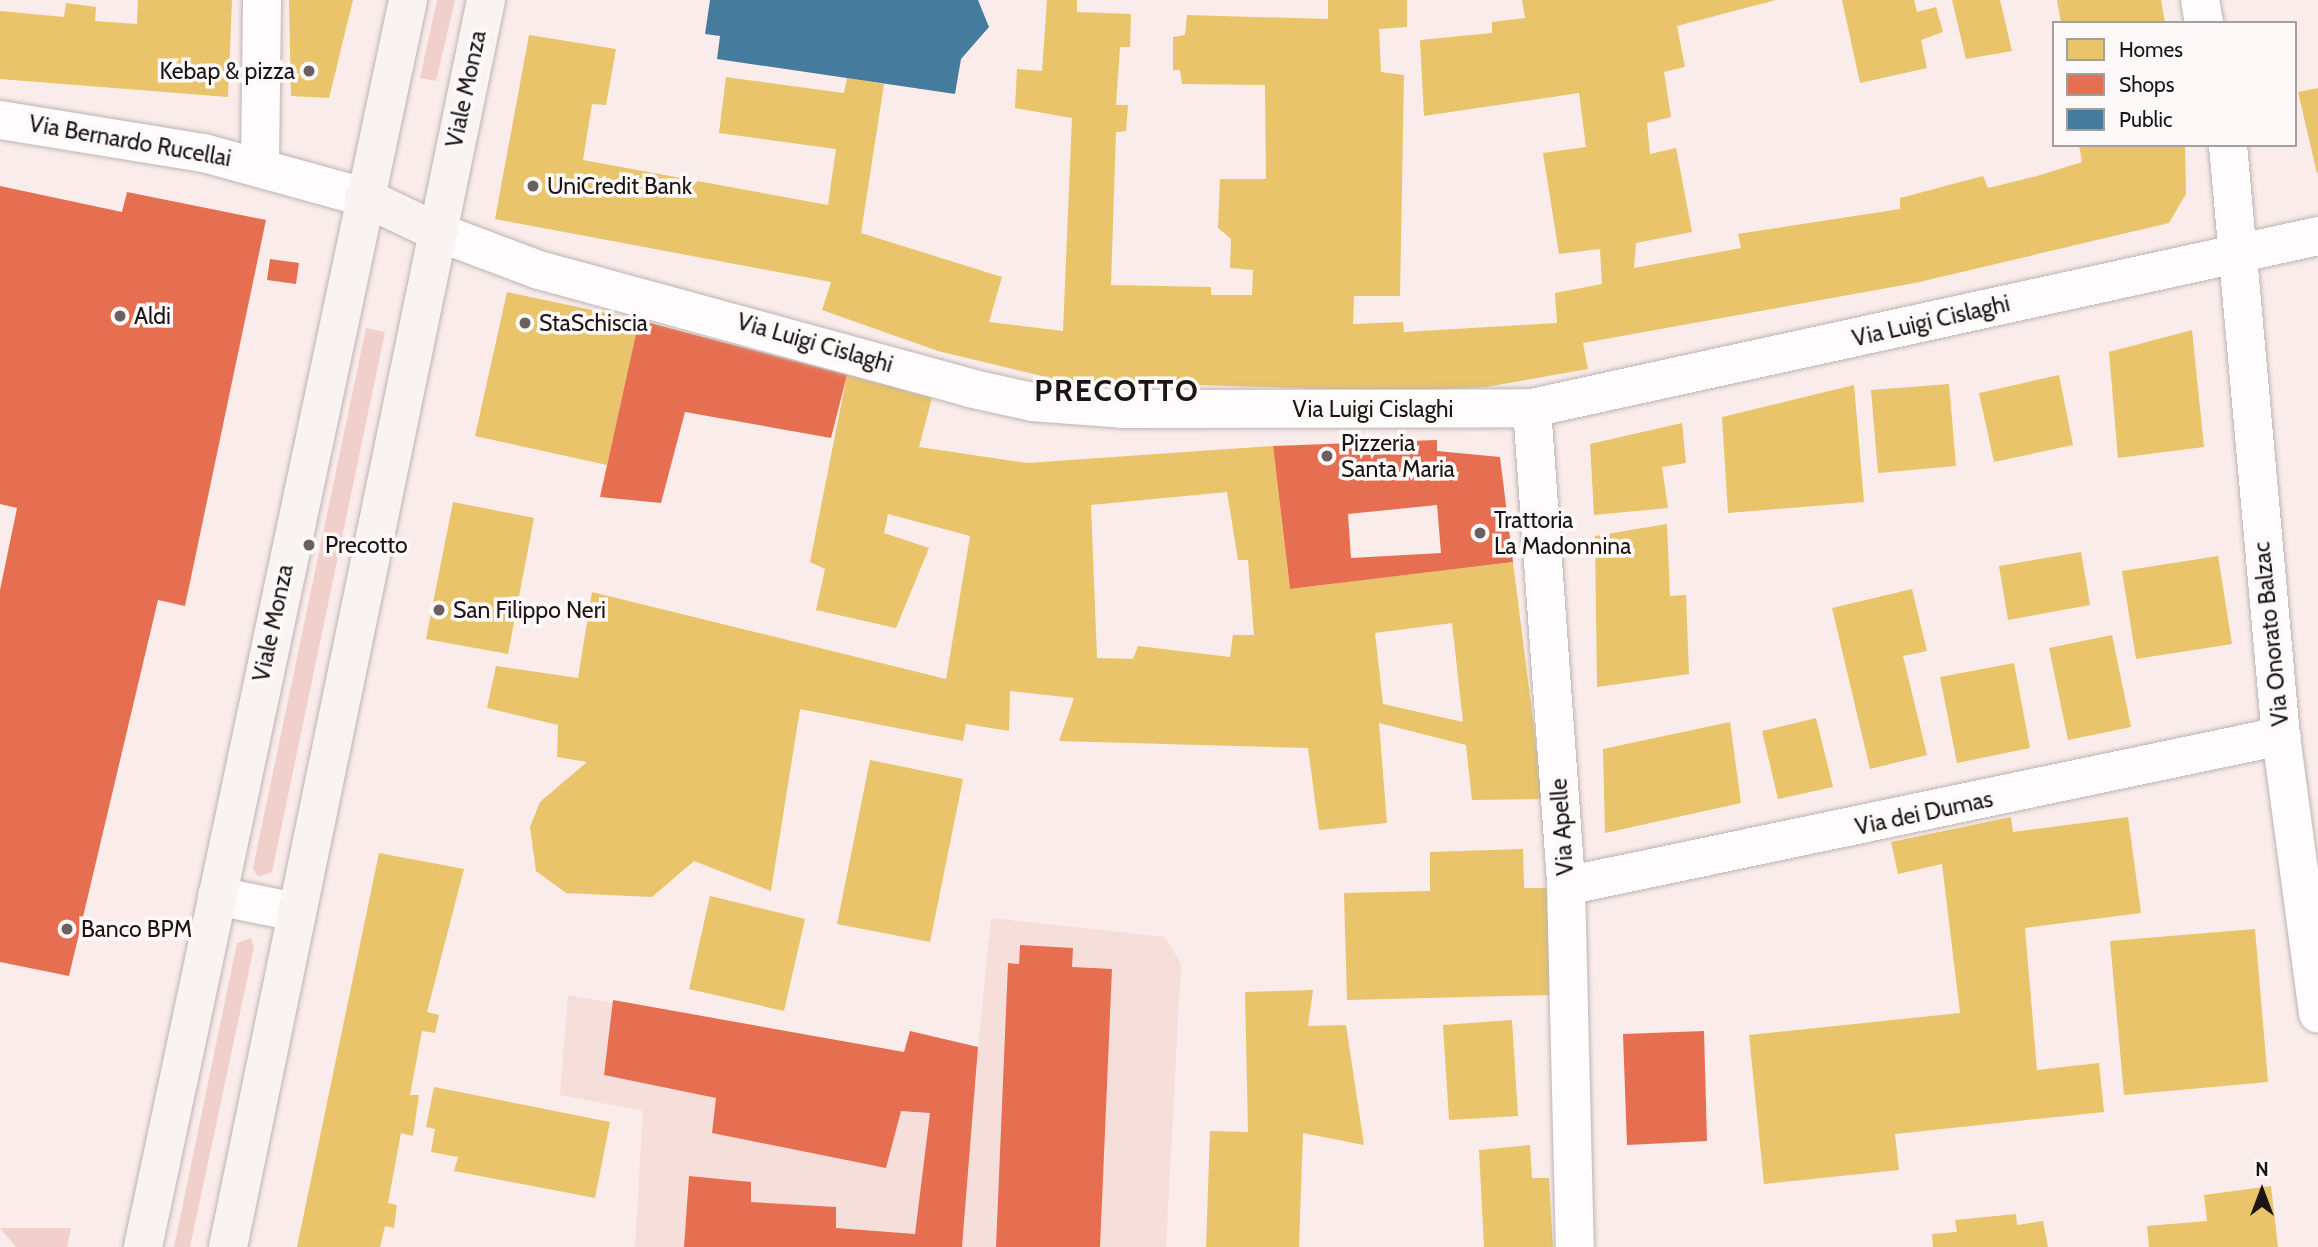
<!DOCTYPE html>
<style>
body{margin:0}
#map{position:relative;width:2318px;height:1247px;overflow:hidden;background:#f9ecea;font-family:Cabin,sans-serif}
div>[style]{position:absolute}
.built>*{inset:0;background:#f6dedb}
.green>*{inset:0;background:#f1d0cc}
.homes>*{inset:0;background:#e9c46a}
.shops>*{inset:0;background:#e76f51}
.public>*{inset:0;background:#457b9d}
.roads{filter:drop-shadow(0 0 2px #beb4b2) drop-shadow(0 0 2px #beb4b2)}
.minor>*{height:38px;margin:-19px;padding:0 19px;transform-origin:19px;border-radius:19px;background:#fefcfc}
.major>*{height:38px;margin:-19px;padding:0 19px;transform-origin:19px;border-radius:19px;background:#f9f3f2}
.dots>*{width:19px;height:19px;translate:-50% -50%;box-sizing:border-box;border:4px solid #fef9f9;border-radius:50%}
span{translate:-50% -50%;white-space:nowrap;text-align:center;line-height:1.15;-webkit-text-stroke:7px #fef9f9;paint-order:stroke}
.poi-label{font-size:23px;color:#1d1514}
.right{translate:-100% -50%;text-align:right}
.left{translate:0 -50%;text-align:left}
.street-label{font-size:23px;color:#1d1514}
.district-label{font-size:30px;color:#1d1514;font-weight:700;letter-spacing:2px}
.legend{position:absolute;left:2052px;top:21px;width:245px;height:126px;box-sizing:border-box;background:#fef9f9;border:2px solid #a49e9d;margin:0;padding:9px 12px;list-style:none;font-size:21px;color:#1d1514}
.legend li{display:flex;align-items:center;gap:14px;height:35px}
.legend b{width:35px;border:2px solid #a49e9d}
.north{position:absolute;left:2227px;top:1156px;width:70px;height:70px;-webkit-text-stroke:5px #fef9f9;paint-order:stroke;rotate:0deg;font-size:19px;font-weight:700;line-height:28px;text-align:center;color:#1d1514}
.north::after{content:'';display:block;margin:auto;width:24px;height:32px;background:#1d1514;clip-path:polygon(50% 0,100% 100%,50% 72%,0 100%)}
</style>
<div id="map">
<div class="built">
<div style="clip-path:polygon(991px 918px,1165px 937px,1181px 964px,1166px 1247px,635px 1247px,643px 1111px,560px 1095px,568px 995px,903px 1052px,910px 1031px,978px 1047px)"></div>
</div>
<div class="green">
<div style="clip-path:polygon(437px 0,455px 0,436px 81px,420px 78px)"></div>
<div style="clip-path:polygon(366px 328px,385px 332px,272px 872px,258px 877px,253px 868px)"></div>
<div style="clip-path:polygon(251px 938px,254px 947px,190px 1247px,174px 1247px,237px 943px)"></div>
<div style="clip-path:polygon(0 1228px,71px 1228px,67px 1247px,16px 1247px)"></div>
</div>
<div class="homes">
<div style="clip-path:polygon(138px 0,232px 0,228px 97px,0 79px,0 11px,64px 17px,66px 3px,96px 7px,95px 21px,137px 24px)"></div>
<div style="clip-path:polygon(289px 0,353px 0,329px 98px,291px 96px)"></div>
<div style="clip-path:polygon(1047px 0,1077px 0,1077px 12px,1131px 14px,1130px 47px,1120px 47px,1116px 105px,1128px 105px,1126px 131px,1116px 132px,1111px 285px,1211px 287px,1211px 295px,1252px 295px,1253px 270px,1230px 268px,1231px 239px,1218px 228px,1220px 179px,1266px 179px,1265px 85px,1182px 84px,1180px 70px,1173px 70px,1173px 37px,1185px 35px,1187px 15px,1328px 19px,1328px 0,1407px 0,1407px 27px,1379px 29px,1381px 72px,1404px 75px,1400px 296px,1354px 296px,1353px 324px,1403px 322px,1404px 332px,1557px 323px,1555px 293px,1602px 284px,1600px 249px,1559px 254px,1543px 153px,1586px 147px,1579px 93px,1424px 116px,1420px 40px,1492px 33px,1492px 22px,1525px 18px,1522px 0,1776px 0,1677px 26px,1685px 67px,1664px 72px,1671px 117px,1647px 123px,1650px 154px,1676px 148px,1692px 232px,1636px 243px,1634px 268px,1741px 248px,1738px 234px,1900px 209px,1900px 198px,1983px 176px,1988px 188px,2037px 176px,2082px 162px,2079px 145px,2185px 145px,2186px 194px,2169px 223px,1915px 283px,1583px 343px,1588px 369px,1486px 387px,1401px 391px,1062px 381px,938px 351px,822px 310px,831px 282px,495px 219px,529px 35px,616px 49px,606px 105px,592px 104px,583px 160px,828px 205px,836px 149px,719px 133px,726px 77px,844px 93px,847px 78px,884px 84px,861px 233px,1002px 277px,989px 322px,1063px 331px,1072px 118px,1015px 108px,1017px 69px,1042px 71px)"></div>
<div style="clip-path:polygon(1842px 0,1914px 0,1917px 12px,1936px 7px,1943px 32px,1921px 40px,1927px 68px,1860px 83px)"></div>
<div style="clip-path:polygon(1952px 0,2000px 0,2012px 51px,1966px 59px)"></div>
<div style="clip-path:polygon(2057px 0,2161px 0,2165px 23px,2061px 23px)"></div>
<div style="clip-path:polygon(2318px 88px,2318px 173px,2317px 173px,2298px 92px)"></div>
<div style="clip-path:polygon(507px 292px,639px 320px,607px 465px,475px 436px)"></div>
<div style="clip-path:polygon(2192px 330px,2204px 447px,2118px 458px,2109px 352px)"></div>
<div style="clip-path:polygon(evenodd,847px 375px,932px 398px,919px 447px,1027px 463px,1273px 446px,1290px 589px,1513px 562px,1543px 799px,1472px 800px,1466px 745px,1379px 723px,1387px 823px,1319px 830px,1308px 748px,1059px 741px,1074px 698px,1010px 691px,1009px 731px,966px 724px,963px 741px,800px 709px,771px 891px,694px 861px,652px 897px,566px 893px,536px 871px,530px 827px,540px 802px,587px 762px,557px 757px,558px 725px,487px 708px,496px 666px,578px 678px,592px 592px,946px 679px,970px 536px,888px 514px,884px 533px,929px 548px,896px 628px,816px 610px,825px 569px,810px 562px,847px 375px,1227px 492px,1238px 560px,1248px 560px,1254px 635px,1233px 635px,1230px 657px,1138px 646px,1133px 659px,1097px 658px,1091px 505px,1227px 492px,847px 375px,1452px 623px,1463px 722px,1383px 704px,1375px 633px,1452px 623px)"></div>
<div style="clip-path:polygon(2059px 375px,2073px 445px,1994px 462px,1979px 393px)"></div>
<div style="clip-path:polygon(1949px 384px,1956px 466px,1878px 473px,1871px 390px)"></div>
<div style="clip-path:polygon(1854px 385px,1864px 502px,1728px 513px,1722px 417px)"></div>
<div style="clip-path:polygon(1682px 423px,1686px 463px,1662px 467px,1668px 508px,1594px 515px,1590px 444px)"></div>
<div style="clip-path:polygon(453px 502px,534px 518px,508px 654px,426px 639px)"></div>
<div style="clip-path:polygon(1667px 524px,1670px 596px,1686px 595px,1689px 674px,1597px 687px,1595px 536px)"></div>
<div style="clip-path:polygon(2081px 552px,2090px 605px,2008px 620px,1999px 566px)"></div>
<div style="clip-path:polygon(2218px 556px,2232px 644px,2136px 659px,2122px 571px)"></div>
<div style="clip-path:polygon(1912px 589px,1927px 651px,1903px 656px,1927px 755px,1870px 769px,1832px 608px)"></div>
<div style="clip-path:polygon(2112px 635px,2131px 727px,2068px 740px,2049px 648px)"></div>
<div style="clip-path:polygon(2014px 663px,2030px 748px,1957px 763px,1940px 677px)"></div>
<div style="clip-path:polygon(1816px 718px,1833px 787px,1778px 799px,1762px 731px)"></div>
<div style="clip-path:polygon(1730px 722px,1741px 803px,1605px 833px,1603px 749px)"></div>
<div style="clip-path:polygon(870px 760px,963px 779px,930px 942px,837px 924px)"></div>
<div style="clip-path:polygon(2011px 817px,2013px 832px,2128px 817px,2141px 913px,2025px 928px,2037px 1070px,2099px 1063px,2104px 1112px,1895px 1134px,1899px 1170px,1764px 1184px,1749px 1035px,1960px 1013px,1942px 864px,1898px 874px,1891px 842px)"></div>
<div style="clip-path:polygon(1523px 849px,1524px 888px,1549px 888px,1551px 995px,1347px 1000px,1344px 893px,1430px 891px,1430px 852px)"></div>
<div style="clip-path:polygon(379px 853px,464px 869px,427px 1012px,439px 1015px,435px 1033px,422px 1031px,410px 1095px,419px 1095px,413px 1136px,401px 1133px,388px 1203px,397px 1205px,394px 1228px,385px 1226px,380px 1247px,297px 1247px)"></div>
<div style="clip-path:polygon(710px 896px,805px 919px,784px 1011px,689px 989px)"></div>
<div style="clip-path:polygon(2255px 929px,2268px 1082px,2124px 1095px,2110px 941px)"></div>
<div style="clip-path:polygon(1313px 990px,1308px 1026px,1346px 1025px,1364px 1145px,1303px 1133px,1299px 1247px,1206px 1247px,1210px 1131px,1248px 1132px,1245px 992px)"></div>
<div style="clip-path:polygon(1512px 1020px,1518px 1116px,1449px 1120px,1443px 1025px)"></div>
<div style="clip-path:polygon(434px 1087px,610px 1122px,595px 1198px,454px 1171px,458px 1157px,431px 1152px,435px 1129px,426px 1127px)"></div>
<div style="clip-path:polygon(1530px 1145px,1532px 1178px,1549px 1178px,1553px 1247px,1484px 1247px,1479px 1150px)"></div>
<div style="clip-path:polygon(2271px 1186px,2278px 1247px,2149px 1247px,2147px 1226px,2207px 1221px,2204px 1195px)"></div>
<div style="clip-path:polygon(2016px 1214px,2017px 1225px,2043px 1221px,2048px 1247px,1933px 1247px,1932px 1234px,1957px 1232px,1955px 1220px)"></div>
</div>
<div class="shops">
<div style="clip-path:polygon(0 186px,122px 212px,127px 192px,266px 220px,185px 606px,158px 600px,69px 976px,0 962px,0 590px,17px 508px,0 504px)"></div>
<div style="clip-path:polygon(270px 259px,299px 263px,296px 284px,267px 280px)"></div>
<div style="clip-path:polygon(639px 320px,847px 375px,831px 438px,685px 412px,661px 503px,600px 497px)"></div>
<div style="clip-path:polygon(evenodd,1437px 440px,1437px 451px,1500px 457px,1513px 562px,1290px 589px,1273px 446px,1437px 440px,1437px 505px,1441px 553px,1351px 558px,1348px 514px,1437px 505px)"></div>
<div style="clip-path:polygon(1020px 945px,1073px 948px,1072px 967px,1112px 969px,1100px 1247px,996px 1247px,1008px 963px,1019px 964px)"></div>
<div style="clip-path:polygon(613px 1000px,904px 1052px,910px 1031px,978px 1047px,962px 1247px,684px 1247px,689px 1176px,751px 1182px,751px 1202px,836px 1207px,836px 1228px,915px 1234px,930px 1113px,901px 1111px,886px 1168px,712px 1133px,716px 1098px,604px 1075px)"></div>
<div style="clip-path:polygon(1704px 1031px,1707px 1141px,1627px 1145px,1623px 1034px)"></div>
</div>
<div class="public">
<div style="clip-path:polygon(710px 0,978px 0,989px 27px,961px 59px,955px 94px,717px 59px,720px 36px,705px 34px)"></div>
</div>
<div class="roads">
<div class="minor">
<div style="left:2200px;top:0;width:23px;rotate:80deg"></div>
<div style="left:0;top:120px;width:207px;rotate:9.2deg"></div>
<div style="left:204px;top:153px;width:166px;rotate:15.4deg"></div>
<div style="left:2228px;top:145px;width:593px;rotate:84.88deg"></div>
<div style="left:2281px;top:736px;width:280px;rotate:82.4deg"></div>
<div style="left:260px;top:166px;width:166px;rotate:-89.3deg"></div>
<div style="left:435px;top:231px;width:111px;rotate:20.6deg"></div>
<div style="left:539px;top:270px;width:446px;rotate:15.3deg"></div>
<div style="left:969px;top:388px;width:65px;rotate:12.5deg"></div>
<div style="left:1032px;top:402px;width:90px;rotate:4.4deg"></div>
<div style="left:1122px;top:409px;width:410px;rotate:-0.1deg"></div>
<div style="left:1532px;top:408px;width:805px;rotate:-12.34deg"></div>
<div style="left:1532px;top:408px;width:479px;rotate:85.9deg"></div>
<div style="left:1566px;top:886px;width:361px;rotate:88.6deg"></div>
<div style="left:1566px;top:886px;width:731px;rotate:-11.85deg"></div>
<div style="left:217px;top:896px;width:81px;rotate:11.4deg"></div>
</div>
<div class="major">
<div style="left:364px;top:197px;width:79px;rotate:25.6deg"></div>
<div style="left:143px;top:1247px;width:1275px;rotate:-78deg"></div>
<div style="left:228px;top:1247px;width:1273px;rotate:-78.31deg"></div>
</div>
</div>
<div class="dots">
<div style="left:309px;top:71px;background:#6a605f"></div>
<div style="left:533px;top:186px;background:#6a605f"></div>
<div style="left:120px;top:316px;background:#6a605f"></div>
<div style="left:525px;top:323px;background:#6a605f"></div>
<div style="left:1327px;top:456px;background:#6a605f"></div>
<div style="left:1480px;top:533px;background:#6a605f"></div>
<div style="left:309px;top:545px;background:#6a605f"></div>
<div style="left:439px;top:610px;background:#6a605f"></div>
<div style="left:67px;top:929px;background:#6a605f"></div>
</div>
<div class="poi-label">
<span class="right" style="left:295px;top:71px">Kebap &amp; pizza</span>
<span class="left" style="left:547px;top:186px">UniCredit Bank</span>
<span class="left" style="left:134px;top:316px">Aldi</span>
<span class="left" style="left:539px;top:323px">StaSchiscia</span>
<span class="left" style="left:1341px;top:456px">Pizzeria<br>Santa Maria</span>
<span class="left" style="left:1494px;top:533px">Trattoria<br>La Madonnina</span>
<span class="left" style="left:325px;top:545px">Precotto</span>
<span class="left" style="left:453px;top:610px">San Filippo Neri</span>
<span class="left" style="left:81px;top:929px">Banco BPM</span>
</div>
<div class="street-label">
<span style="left:466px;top:89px;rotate:-78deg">Viale Monza</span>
<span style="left:130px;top:141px;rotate:10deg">Via Bernardo Rucellai</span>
<span style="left:1931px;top:321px;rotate:-13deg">Via Luigi Cislaghi</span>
<span style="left:815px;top:343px;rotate:16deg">Via Luigi Cislaghi</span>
<span style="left:1373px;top:409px">Via Luigi Cislaghi</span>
<span style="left:273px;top:623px;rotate:-78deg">Viale Monza</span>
<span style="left:2271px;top:634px;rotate:-96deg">Via Onorato Balzac</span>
<span style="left:1924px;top:813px;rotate:-12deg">Via dei Dumas</span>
<span style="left:1562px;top:827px;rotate:-94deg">Via Apelle</span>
</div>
<div class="district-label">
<span style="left:1117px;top:391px">PRECOTTO</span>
</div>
<ul class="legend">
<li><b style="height:19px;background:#e9c46a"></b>Homes</li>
<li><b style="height:19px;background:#e76f51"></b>Shops</li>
<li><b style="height:19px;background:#457b9d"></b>Public</li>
</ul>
<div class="north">N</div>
</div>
